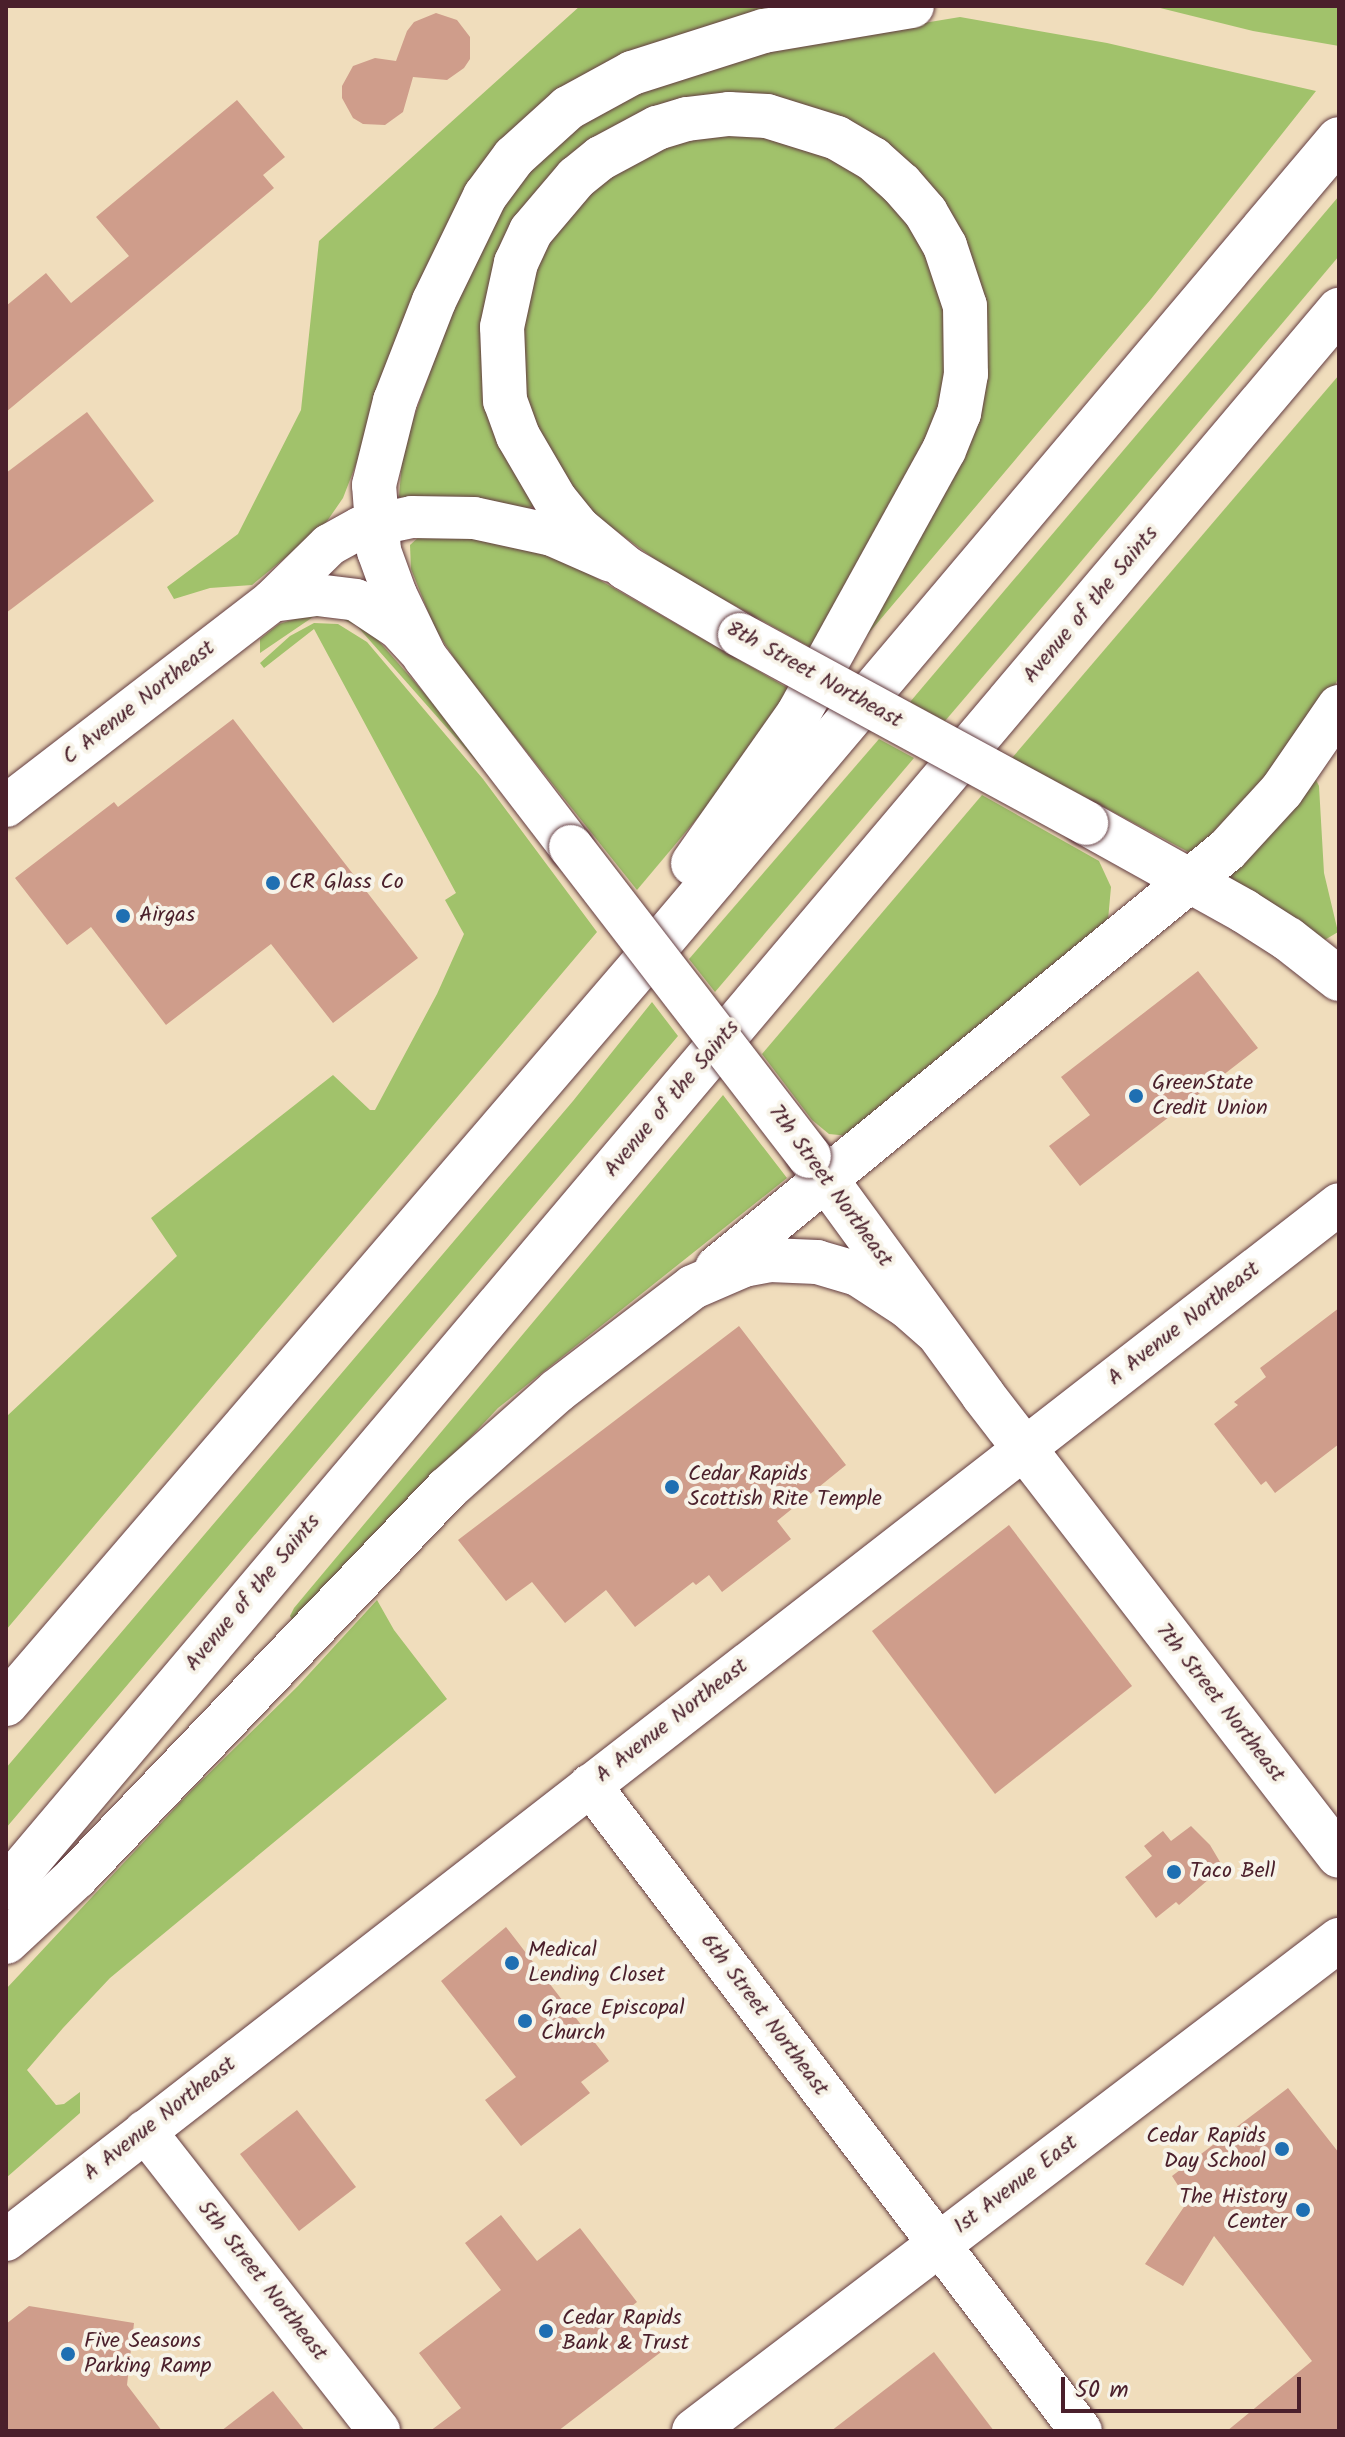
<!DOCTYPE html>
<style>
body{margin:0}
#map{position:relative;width:1345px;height:2437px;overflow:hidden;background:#f0ddbc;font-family:Kalam,sans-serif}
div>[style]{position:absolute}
.green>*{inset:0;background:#a1c26b}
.building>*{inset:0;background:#cf9d8b}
.roads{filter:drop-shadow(0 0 2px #633c41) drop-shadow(0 0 2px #633c41)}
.minor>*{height:42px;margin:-21px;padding:0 21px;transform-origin:21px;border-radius:21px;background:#fff}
.major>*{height:44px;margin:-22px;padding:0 22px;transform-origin:22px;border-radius:22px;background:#fff}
.highway>*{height:44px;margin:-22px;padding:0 22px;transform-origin:22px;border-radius:22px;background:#fff}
.bridges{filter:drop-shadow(0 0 2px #633c41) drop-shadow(0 0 2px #633c41)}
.major-bridge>*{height:44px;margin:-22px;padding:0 22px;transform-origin:22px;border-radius:22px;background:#fff}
.dots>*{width:22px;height:22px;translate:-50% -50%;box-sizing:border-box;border:4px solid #f7f3e8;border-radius:50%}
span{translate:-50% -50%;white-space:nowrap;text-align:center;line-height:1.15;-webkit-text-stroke:8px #f7f3e8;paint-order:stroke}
.street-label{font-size:22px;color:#4a1f2b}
.poi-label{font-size:22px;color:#4a1f2b}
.left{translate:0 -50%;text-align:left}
.right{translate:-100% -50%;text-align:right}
.frame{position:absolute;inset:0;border:8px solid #4a1f2b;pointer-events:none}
.scale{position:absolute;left:1061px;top:2377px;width:240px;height:36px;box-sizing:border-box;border:4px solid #4a1f2b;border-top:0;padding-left:10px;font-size:24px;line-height:28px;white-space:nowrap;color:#4a1f2b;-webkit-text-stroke:6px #f7f3e8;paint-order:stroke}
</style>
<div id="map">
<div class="green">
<div style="clip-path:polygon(580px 6px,815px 6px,577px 82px,360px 454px,343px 498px,323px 527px,252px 585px,210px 588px,174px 599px,167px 587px,238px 534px,301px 410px,319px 241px)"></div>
<div style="clip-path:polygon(1152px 6px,1339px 6px,1339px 46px,1253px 31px)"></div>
<div style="clip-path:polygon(960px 17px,1107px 43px,1316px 91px,1151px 299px,852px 653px,958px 450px,947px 219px,719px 102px,507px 250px,534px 506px,527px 509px,399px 497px,403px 448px,461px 285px,490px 220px,550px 142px,624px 96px,760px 50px)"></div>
<div style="clip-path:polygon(742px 131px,858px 167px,914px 226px,948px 300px,946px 410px,817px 651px,667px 568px,589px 511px,533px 436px,518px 346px,531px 271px,571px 208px,646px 149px)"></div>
<div style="clip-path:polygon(1339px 196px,1339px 256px,1062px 584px,945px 721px,910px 702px)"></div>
<div style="clip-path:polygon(1339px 375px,1339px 677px,1319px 717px,1196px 856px,1012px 758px)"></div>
<div style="clip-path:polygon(458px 533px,563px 559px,793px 691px,732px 777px,637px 890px,464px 673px,435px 629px,411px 569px,410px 545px,421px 535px)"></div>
<div style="clip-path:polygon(317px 612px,355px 620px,370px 631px,441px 712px,491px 778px,357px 626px,337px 617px,313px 617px,260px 653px,260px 639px,279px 624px)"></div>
<div style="clip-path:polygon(314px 623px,338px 624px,367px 642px,483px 779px,597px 932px,6px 1630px,6px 1417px,177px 1256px,151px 1218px,333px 1075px,370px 1110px,375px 1110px,437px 994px,464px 934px,445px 900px,456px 893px,314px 629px,264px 668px,260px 663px,290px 636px)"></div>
<div style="clip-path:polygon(879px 739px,914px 758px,715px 992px,689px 959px)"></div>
<div style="clip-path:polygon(1315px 778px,1319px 786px,1324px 873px,1338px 932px,1323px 941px,1227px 880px,1226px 871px)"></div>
<div style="clip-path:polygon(982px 795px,1099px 861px,1111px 887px,1108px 920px,849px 1136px,829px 1134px,812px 1120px,762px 1054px)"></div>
<div style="clip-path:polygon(652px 1002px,678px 1036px,6px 1828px,6px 1768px,573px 1101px)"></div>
<div style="clip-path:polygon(723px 1095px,787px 1178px,498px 1408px,295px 1624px,290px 1616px,294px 1608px)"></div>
<div style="clip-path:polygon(377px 1600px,394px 1630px,447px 1699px,110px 1978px,63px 2028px,27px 2070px,56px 2105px,64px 2104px,80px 2092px,80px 2113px,6px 2178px,6px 1989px,191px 1791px,298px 1686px)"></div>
</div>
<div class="building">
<div style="clip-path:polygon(436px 13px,457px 20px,470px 37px,470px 59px,464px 68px,447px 80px,413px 77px,403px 112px,385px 125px,363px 124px,353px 118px,342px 98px,342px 86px,353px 66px,375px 58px,396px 61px,407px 31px,414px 22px)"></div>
<div style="clip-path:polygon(237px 100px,285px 157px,263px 175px,274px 188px,6px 412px,6px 306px,46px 273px,71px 303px,129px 256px,96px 217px)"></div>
<div style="clip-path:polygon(87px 412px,154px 501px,6px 613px,6px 473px)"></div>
<div style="clip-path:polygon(233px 719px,418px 958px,333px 1023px,271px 944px,166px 1025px,91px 927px,67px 945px,15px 878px,114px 802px,118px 807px)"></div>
<div style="clip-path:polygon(1198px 971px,1258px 1048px,1080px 1186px,1049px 1146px,1090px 1115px,1061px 1077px)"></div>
<div style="clip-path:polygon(1339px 1308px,1339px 1444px,1275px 1493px,1266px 1481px,1261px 1485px,1214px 1424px,1238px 1405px,1234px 1402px,1266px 1377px,1260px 1368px)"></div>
<div style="clip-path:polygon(739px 1326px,846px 1465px,777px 1521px,791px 1539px,722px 1592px,709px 1575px,696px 1585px,693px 1582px,635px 1627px,606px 1590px,565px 1623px,532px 1582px,506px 1601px,458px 1540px)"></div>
<div style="clip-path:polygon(1009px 1525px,1132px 1686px,995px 1794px,872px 1631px)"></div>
<div style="clip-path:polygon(1191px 1826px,1210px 1845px,1223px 1867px,1179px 1905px,1176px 1902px,1156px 1918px,1125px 1877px,1152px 1856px,1144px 1846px,1163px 1831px,1171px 1841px)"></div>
<div style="clip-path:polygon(506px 1927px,609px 2061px,581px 2082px,590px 2093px,521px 2146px,485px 2100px,516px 2077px,441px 1981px)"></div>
<div style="clip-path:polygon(1288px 2088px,1339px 2153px,1339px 2431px,1227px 2431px,1312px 2361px,1214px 2236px,1183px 2286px,1145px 2264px,1188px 2201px,1172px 2176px)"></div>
<div style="clip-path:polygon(297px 2110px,356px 2187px,299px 2231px,240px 2154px)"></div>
<div style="clip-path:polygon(501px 2215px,537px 2261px,580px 2228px,637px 2302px,628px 2309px,661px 2352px,558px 2431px,430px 2431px,461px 2408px,419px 2353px,501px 2290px,465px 2243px)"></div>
<div style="clip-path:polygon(29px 2306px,134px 2323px,127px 2385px,162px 2431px,6px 2431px,6px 2324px)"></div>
<div style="clip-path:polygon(934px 2352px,994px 2431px,831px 2431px)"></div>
<div style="clip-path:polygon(273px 2391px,305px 2431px,221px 2431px)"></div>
</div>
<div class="roads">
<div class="minor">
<div style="left:272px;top:601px;width:45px;rotate:-7.6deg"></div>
<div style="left:317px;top:595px;width:39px;rotate:7deg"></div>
<div style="left:356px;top:600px;width:50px;rotate:33.7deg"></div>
<div style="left:398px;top:628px;width:35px;rotate:47deg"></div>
<div style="left:6px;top:806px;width:336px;rotate:-37.6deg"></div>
<div style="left:272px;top:601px;width:80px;rotate:-44.5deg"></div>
<div style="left:329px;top:545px;width:35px;rotate:-29deg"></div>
<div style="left:360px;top:528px;width:53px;rotate:-11.9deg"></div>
<div style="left:412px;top:517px;width:62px;rotate:0.9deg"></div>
<div style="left:474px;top:518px;width:80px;rotate:12.3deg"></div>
<div style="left:552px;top:535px;width:64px;rotate:23.8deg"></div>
<div style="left:590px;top:1785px;width:811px;rotate:52.76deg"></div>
<div style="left:145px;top:2131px;width:380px;rotate:52deg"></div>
<div style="left:6px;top:2240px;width:1688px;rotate:-37.85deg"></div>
</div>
<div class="major">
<div style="left:626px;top:568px;width:132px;rotate:30.4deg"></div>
<div style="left:425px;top:657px;width:240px;rotate:52.5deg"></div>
<div style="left:1086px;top:823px;width:181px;rotate:29.1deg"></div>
<div style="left:1244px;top:911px;width:52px;rotate:32.5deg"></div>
<div style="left:1288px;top:939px;width:65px;rotate:38.1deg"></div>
<div style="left:809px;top:1156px;width:296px;rotate:53.9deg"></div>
<div style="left:983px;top:1395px;width:582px;rotate:52.32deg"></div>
<div style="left:694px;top:2431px;width:811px;rotate:-37.28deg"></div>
</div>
<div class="highway">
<div style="left:626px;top:568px;width:61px;rotate:-140.3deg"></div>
<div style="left:579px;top:529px;width:36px;rotate:-129deg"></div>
<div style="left:556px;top:501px;width:75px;rotate:-120.3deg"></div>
<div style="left:518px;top:436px;width:37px;rotate:-110deg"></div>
<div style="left:505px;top:401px;width:74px;rotate:-92.3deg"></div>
<div style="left:502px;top:327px;width:66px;rotate:-77.7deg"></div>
<div style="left:516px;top:263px;width:35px;rotate:-65deg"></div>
<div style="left:531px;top:231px;width:70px;rotate:-49.7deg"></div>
<div style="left:576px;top:178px;width:32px;rotate:-39deg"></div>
<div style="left:601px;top:158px;width:64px;rotate:-28.2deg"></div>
<div style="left:657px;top:128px;width:31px;rotate:-17deg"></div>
<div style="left:687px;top:119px;width:42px;rotate:-6.8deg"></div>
<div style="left:729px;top:114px;width:38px;rotate:3deg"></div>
<div style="left:767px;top:116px;width:73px;rotate:17.4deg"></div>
<div style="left:837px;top:138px;width:42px;rotate:30.3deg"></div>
<div style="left:873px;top:159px;width:38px;rotate:42deg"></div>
<div style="left:901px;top:184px;width:38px;rotate:49deg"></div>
<div style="left:926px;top:213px;width:38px;rotate:60deg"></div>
<div style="left:945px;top:246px;width:63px;rotate:71.6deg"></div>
<div style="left:965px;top:306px;width:68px;rotate:89.2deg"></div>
<div style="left:966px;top:374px;width:40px;rotate:100deg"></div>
<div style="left:959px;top:413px;width:40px;rotate:112deg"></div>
<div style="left:944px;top:450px;width:300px;rotate:118.9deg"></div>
<div style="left:799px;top:713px;width:184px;rotate:125.2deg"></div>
<div style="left:425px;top:657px;width:69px;rotate:-115.8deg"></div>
<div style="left:395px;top:595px;width:47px;rotate:-110deg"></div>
<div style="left:379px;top:551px;width:66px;rotate:-94.3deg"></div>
<div style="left:374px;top:485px;width:87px;rotate:-76deg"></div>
<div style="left:395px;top:401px;width:107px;rotate:-68.7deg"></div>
<div style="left:434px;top:301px;width:117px;rotate:-64.1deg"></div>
<div style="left:485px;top:196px;width:49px;rotate:-53.4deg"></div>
<div style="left:514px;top:157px;width:73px;rotate:-42.2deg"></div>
<div style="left:568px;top:108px;width:73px;rotate:-28.7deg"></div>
<div style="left:632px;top:73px;width:139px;rotate:-17.7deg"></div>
<div style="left:764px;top:31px;width:150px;rotate:-9.6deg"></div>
<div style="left:717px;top:1268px;width:659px;rotate:-39.34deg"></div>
<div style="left:1227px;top:850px;width:81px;rotate:-47.5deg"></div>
<div style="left:1282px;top:790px;width:101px;rotate:-55.5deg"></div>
<div style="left:6px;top:1704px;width:986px;rotate:-49.32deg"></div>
<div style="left:649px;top:956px;width:1069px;rotate:-49.82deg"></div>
<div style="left:6px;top:1888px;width:2066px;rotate:-49.81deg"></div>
<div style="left:6px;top:1942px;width:96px;rotate:-42.9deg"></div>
<div style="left:76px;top:1877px;width:537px;rotate:-46.28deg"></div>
<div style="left:447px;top:1489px;width:147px;rotate:-41.7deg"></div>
<div style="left:557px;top:1391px;width:171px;rotate:-37.4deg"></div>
<div style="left:693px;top:1287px;width:56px;rotate:-23.3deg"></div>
<div style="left:744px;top:1265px;width:26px;rotate:-11deg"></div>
<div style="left:770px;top:1260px;width:47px;rotate:2.4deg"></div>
<div style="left:817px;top:1262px;width:43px;rotate:16.3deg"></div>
<div style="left:858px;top:1274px;width:59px;rotate:33.1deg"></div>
<div style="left:907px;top:1306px;width:37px;rotate:41deg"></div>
</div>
</div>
<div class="bridges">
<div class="major-bridge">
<div style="left:740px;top:635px;width:394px;rotate:28.5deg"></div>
<div style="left:571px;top:847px;width:390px;rotate:52.4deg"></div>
</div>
</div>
<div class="dots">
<div style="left:273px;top:883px;background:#1f6fb2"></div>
<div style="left:123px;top:916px;background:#1f6fb2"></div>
<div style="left:1136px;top:1096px;background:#1f6fb2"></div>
<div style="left:672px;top:1487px;background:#1f6fb2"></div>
<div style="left:1174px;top:1872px;background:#1f6fb2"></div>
<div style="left:512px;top:1963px;background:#1f6fb2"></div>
<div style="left:525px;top:2021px;background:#1f6fb2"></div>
<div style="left:1282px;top:2149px;background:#1f6fb2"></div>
<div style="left:1303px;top:2210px;background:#1f6fb2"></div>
<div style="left:546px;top:2331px;background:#1f6fb2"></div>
<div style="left:68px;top:2354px;background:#1f6fb2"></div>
</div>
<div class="street-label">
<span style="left:1091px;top:605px;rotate:-50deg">Avenue of the Saints</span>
<span style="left:814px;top:675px;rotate:29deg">8th Street Northeast</span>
<span style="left:139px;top:703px;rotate:-38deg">C Avenue Northeast</span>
<span style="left:672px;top:1099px;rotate:-50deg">Avenue of the Saints</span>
<span style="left:830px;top:1186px;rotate:54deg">7th Street Northeast</span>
<span style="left:1184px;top:1324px;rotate:-38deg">A Avenue Northeast</span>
<span style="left:253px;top:1593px;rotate:-50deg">Avenue of the Saints</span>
<span style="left:1220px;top:1703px;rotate:52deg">7th Street Northeast</span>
<span style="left:672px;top:1721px;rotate:-38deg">A Avenue Northeast</span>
<span style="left:764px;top:2015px;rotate:53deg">6th Street Northeast</span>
<span style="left:160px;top:2119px;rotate:-38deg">A Avenue Northeast</span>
<span style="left:1016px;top:2185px;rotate:-37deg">1st Avenue East</span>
<span style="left:262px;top:2281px;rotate:52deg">5th Street Northeast</span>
</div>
<div class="poi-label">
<span class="left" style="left:289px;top:883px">CR Glass Co</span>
<span class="left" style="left:139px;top:916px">Airgas</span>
<span class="left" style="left:1152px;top:1096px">GreenState<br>Credit Union</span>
<span class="left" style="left:688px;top:1487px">Cedar Rapids<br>Scottish Rite Temple</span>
<span class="left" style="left:1190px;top:1872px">Taco Bell</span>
<span class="left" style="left:528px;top:1963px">Medical<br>Lending Closet</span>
<span class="left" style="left:541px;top:2021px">Grace Episcopal<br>Church</span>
<span class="right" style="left:1266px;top:2149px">Cedar Rapids<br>Day School</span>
<span class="right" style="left:1287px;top:2210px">The History<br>Center</span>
<span class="left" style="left:562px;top:2331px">Cedar Rapids<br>Bank &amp; Trust</span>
<span class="left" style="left:84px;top:2354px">Five Seasons<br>Parking Ramp</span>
</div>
<div class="frame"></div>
<div class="scale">50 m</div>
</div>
